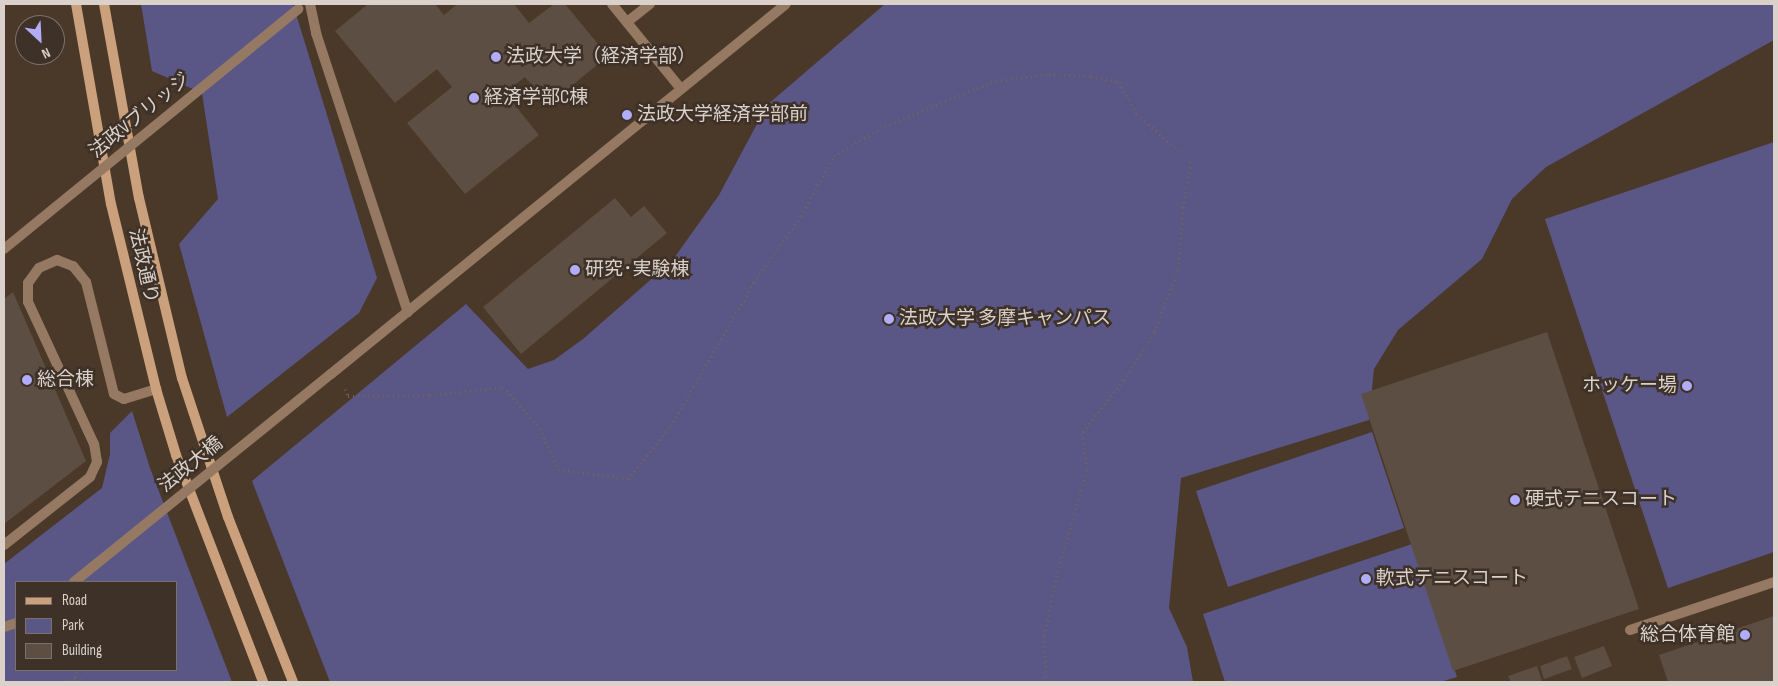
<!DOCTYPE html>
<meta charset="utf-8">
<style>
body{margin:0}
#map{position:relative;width:1778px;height:686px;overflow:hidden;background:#3e3127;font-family:"Sofia Sans Condensed","Noto Sans JP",sans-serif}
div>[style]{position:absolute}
.built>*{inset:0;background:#4a3828}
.green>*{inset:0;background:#5a5787}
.building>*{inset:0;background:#5c4e43}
.path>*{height:3px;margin-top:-1.5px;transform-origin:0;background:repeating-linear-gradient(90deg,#6f635a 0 1px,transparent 0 5px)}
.lane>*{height:10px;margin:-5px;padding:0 5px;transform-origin:5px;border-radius:5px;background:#957963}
.secondary>*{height:10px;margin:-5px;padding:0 5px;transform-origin:5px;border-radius:5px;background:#cba07c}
.lane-bridge>*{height:10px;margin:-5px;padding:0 5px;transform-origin:5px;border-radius:5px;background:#957963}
.street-bridge>*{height:10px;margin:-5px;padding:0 5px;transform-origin:5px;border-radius:5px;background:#957963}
.dots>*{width:14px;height:14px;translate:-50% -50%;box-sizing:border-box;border:2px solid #3e3127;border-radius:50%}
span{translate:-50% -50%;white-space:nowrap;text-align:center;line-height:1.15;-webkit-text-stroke:5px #3e3127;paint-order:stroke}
.poi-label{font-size:19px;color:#dad1cb}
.left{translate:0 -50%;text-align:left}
.right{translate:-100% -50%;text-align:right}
.street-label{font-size:19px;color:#dad1cb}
.frame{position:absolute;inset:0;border:5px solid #dad1cb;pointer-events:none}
.legend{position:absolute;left:15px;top:581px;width:162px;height:90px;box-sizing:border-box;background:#3e3127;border:1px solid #7c7169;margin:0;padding:6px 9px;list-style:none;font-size:15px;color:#dad1cb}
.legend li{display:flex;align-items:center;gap:10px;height:25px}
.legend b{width:25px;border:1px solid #7c7169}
.north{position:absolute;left:15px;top:15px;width:50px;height:50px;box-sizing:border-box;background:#3e3127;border:1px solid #7c7169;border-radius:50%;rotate:155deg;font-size:14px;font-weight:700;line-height:20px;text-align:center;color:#dad1cb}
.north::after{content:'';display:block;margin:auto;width:18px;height:22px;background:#b1adfa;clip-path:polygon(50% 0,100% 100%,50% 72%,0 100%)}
</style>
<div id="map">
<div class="built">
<div style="clip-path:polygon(evenodd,4px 4px,1774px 4px,1774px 682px,4px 682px,4px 4px,25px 25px,55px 25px,55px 55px,25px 55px,25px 25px,4px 4px,16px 582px,176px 582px,176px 670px,16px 670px,16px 582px)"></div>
</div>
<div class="green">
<div style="clip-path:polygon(141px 4px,293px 4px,377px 278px,359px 313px,227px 417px,179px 244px,218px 199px,202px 93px,152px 71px)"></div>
<div style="clip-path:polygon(885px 4px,1774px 4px,1774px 40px,1546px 167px,1512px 199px,1482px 259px,1398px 330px,1374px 369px,1369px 420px,1181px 478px,1169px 608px,1187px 647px,1193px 682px,330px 682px,252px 481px,466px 304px,528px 369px,554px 360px,583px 339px,672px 261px,719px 195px,767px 105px)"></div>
<div style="clip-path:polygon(1774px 142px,1774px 552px,1668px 588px,1545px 219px)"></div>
<div style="clip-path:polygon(evenodd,132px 411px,150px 468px,232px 682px,4px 682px,4px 564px,102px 488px,110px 454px,110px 433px,132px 411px,16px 582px,176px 582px,176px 670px,16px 670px,16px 582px)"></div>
<div style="clip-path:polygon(1372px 432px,1404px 528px,1228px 587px,1196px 491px)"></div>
<div style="clip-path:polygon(1412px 544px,1457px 677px,1440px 682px,1225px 682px,1203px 614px)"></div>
</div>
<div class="building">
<div style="clip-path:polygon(368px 4px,435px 4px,444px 15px,457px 4px,514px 4px,529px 23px,554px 4px,565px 4px,608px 56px,548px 105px,525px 77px,505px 93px,539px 135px,465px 194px,407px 123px,452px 87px,437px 69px,395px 103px,335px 31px)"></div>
<div style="clip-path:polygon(615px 198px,631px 217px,644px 206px,667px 233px,521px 354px,483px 307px)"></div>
<div style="clip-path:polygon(13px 292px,86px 461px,4px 524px,4px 299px)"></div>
<div style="clip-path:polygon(1547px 332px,1639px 609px,1453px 671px,1361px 394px)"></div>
<div style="clip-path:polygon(1774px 616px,1774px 682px,1668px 682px,1659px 655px)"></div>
<div style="clip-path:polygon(1604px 646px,1612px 666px,1582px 678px,1574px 657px)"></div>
<div style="clip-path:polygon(1567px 656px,1572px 669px,1544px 679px,1540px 666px)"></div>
<div style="clip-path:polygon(1537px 666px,1542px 681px,1511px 682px,1508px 676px)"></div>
</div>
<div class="path">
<div style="left:345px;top:389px;width:8px;rotate:67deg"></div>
<div style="left:348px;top:396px;width:82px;rotate:-0.7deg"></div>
<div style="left:430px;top:395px;width:73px;rotate:-6.3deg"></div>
<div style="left:503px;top:387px;width:55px;rotate:47.9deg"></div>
<div style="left:540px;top:428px;width:45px;rotate:66.3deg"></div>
<div style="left:558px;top:469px;width:71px;rotate:8.1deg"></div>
<div style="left:628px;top:479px;width:68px;rotate:-50.9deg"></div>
<div style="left:671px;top:426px;width:166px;rotate:-60deg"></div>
<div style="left:754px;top:282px;width:81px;rotate:-54.5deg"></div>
<div style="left:801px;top:216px;width:68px;rotate:-61.2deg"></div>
<div style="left:834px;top:156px;width:59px;rotate:-30.5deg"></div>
<div style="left:885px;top:126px;width:115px;rotate:-22.5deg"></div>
<div style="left:991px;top:82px;width:59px;rotate:-7.9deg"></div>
<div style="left:1049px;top:74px;width:42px;rotate:2.7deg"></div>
<div style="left:1091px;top:76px;width:29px;rotate:12deg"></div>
<div style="left:1119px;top:82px;width:37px;rotate:61deg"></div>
<div style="left:1137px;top:114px;width:72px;rotate:41.6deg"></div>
<div style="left:1191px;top:162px;width:47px;rotate:99.9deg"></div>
<div style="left:1183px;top:208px;width:62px;rotate:94.6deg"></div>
<div style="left:1178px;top:270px;width:67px;rotate:110.9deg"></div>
<div style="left:1154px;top:333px;width:56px;rotate:122.6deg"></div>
<div style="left:1124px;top:380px;width:68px;rotate:128.4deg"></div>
<div style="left:1082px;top:433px;width:37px;rotate:82deg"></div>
<div style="left:1087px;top:470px;width:100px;rotate:106.3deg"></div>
<div style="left:1059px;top:566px;width:72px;rotate:102.1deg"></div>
<div style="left:1044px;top:636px;width:46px;rotate:87.5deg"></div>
<div style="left:75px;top:677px;width:10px;rotate:29deg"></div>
<div style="left:65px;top:682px;width:11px;rotate:-27deg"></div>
<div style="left:75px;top:677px;width:7px;rotate:-82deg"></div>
</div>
<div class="lane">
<div style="left:310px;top:4px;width:30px;rotate:78deg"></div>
<div style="left:316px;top:33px;width:294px;rotate:71.8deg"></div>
<div style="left:612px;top:4px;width:109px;rotate:50.9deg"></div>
<div style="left:627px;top:22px;width:29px;rotate:-38deg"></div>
<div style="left:331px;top:374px;width:586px;rotate:-39.12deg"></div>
<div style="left:4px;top:545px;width:110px;rotate:-38.3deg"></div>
<div style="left:90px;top:477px;width:17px;rotate:-65deg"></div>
<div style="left:97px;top:462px;width:18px;rotate:-99deg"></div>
<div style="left:94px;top:444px;width:157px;rotate:-114.9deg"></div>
<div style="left:28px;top:302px;width:19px;rotate:-90deg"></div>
<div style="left:28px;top:283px;width:19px;rotate:-54deg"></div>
<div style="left:39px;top:268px;width:20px;rotate:-24deg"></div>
<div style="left:57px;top:260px;width:17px;rotate:21deg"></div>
<div style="left:73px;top:266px;width:21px;rotate:51deg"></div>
<div style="left:86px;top:282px;width:115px;rotate:76deg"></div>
<div style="left:114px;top:394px;width:11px;rotate:27deg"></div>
<div style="left:124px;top:399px;width:34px;rotate:-17deg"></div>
<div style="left:4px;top:627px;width:13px;rotate:-18deg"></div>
<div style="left:1630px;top:630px;width:152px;rotate:-18.4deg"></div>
</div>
<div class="secondary">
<div style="left:76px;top:4px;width:203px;rotate:80.1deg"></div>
<div style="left:111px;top:204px;width:190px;rotate:76.3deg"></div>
<div style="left:156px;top:389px;width:69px;rotate:73.1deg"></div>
<div style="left:176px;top:455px;width:243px;rotate:69deg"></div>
<div style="left:104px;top:4px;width:197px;rotate:79.8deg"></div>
<div style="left:139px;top:198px;width:185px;rotate:76.6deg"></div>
<div style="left:182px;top:378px;width:146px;rotate:71.7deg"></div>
<div style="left:228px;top:517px;width:177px;rotate:68.5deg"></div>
</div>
<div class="lane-bridge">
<div style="left:74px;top:582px;width:331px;rotate:-39deg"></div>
</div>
<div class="street-bridge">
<div style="left:4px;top:249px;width:380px;rotate:-39.2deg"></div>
</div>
<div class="dots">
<div style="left:496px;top:57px;background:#b1adfa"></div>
<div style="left:474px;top:98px;background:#b1adfa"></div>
<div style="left:627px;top:115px;background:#b1adfa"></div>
<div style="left:575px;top:270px;background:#b1adfa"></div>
<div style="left:889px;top:319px;background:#b1adfa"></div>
<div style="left:27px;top:380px;background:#b1adfa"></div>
<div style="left:1687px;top:386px;background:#b1adfa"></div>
<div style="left:1515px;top:500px;background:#b1adfa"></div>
<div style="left:1366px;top:579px;background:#b1adfa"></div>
<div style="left:1745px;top:635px;background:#b1adfa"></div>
</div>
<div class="poi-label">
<span class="left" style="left:506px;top:57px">法政大学（経済学部）</span>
<span class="left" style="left:484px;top:98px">経済学部C棟</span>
<span class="left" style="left:637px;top:115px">法政大学経済学部前</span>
<span class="left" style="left:585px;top:270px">研究･実験棟</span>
<span class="left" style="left:899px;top:319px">法政大学 多摩キャンパス</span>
<span class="left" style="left:37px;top:380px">総合棟</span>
<span class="right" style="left:1677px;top:386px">ホッケー場</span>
<span class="left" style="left:1525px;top:500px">硬式テニスコート</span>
<span class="left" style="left:1376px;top:579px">軟式テニスコート</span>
<span class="right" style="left:1735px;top:635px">総合体育館</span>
</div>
<div class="street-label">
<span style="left:140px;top:116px;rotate:-39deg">法政Vブリッジ</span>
<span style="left:143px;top:266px;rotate:77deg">法政通り</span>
<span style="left:191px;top:465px;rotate:-39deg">法政大橋</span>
</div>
<div class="frame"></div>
<ul class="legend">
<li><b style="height:6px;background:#cba07c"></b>Road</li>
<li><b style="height:14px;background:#5a5787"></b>Park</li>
<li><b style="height:14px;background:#5c4e43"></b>Building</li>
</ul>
<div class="north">N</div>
</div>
